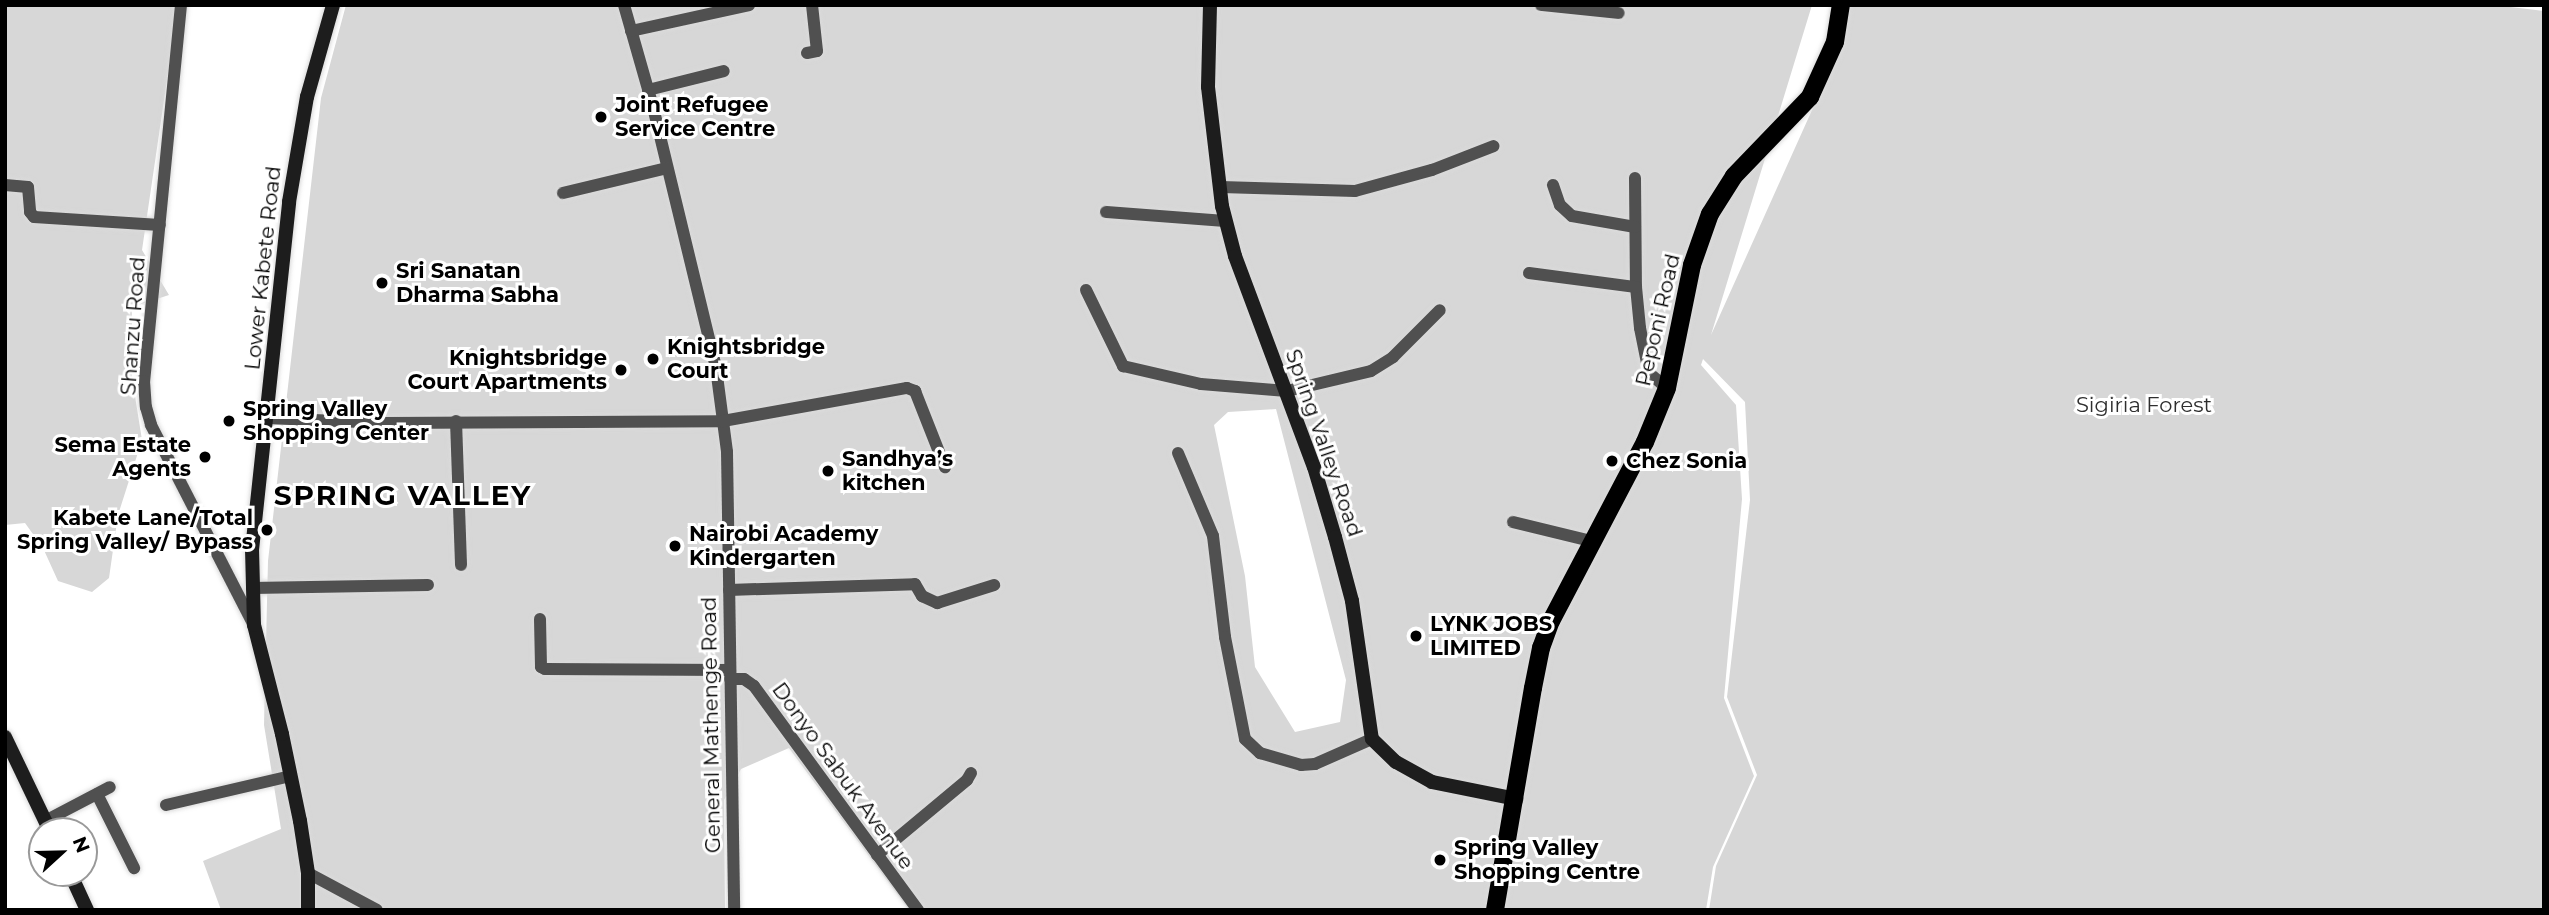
<!DOCTYPE html>
<meta charset="utf-8">
<style>
body{margin:0}
#map{position:relative;width:2549px;height:915px;overflow:hidden;background:#fff;font-family:Montserrat,sans-serif}
div>[style]{position:absolute}
.green>*{inset:0;background:#d7d7d7}
.roads{filter:drop-shadow(0 0 2px #dbdbdb) drop-shadow(0 0 2px #dbdbdb)}
.street>*{height:12px;margin:-6px;padding:0 6px;transform-origin:6px;border-radius:6px;background:#505050}
.secondary>*{height:14px;margin:-7px;padding:0 7px;transform-origin:7px;border-radius:7px;background:#1d1d1d}
.primary>*{height:18px;margin:-9px;padding:0 9px;transform-origin:9px;border-radius:9px;background:#000}
.dots>*{width:19px;height:19px;translate:-50% -50%;box-sizing:border-box;border:4px solid #fff;border-radius:50%}
span{translate:-50% -50%;white-space:nowrap;text-align:center;line-height:1.15;-webkit-text-stroke:6px #fff;paint-order:stroke}
.poi-label{font-size:21px;color:#000;font-weight:700}
.left{translate:0 -50%;text-align:left}
.right{translate:-100% -50%;text-align:right}
.street-label{font-size:21px;color:#000}
.park-label{font-size:21px;color:#2e2e2e}
.district-label{font-size:28px;color:#000;font-weight:700;letter-spacing:2px}
.frame{position:absolute;inset:0;border:7px solid #000;pointer-events:none}
.north{position:absolute;left:28px;top:817px;width:70px;height:70px;box-sizing:border-box;background:#fff;border:2px solid #999;border-radius:50%;rotate:68deg;font-size:19px;font-weight:700;line-height:28px;text-align:center;color:#000}
.north::after{content:'';display:block;margin:auto;width:24px;height:32px;background:#000;clip-path:polygon(50% 0,100% 100%,50% 72%,0 100%)}
</style>
<div id="map">
<div class="green">
<div style="clip-path:polygon(5px 5px,178px 5px,142px 250px,169px 295px,132px 307px,132px 377px,142px 440px,118px 515px,109px 578px,92px 592px,58px 581px,43px 548px,25px 523px,5px 525px)"></div>
<div style="clip-path:polygon(evenodd,346px 5px,1812px 5px,1711px 335px,1843px 41px,1845px 5px,2494px 5px,2544px 11px,2544px 910px,1709px 910px,1716px 866px,1757px 775px,1727px 697px,1750px 500px,1745px 402px,1703px 359px,1701px 365px,1736px 405px,1742px 499px,1724px 698px,1754px 776px,1713px 867px,1706px 910px,909px 910px,789px 748px,741px 769px,724px 800px,725px 910px,221px 910px,203px 861px,281px 829px,264px 725px,268px 561px,321px 98px,346px 5px,1276px 409px,1346px 680px,1340px 722px,1295px 732px,1255px 667px,1245px 576px,1214px 425px,1228px 412px,1276px 409px)"></div>
</div>
<div class="roads">
<div class="street">
<div style="left:181px;top:5px;width:378px;rotate:95.6deg"></div>
<div style="left:144px;top:381px;width:26px;rotate:86deg"></div>
<div style="left:146px;top:407px;width:19px;rotate:74deg"></div>
<div style="left:151px;top:425px;width:225px;rotate:62.8deg"></div>
<div style="left:624px;top:5px;width:106px;rotate:74.1deg"></div>
<div style="left:653px;top:107px;width:268px;rotate:76.4deg"></div>
<div style="left:716px;top:368px;width:85px;rotate:82.5deg"></div>
<div style="left:727px;top:452px;width:458px;rotate:89.1deg"></div>
<div style="left:1541px;top:5px;width:78px;rotate:5.9deg"></div>
<div style="left:631px;top:31px;width:121px;rotate:-12.4deg"></div>
<div style="left:807px;top:53px;width:10px;rotate:-11deg"></div>
<div style="left:817px;top:51px;width:46px;rotate:-96.2deg"></div>
<div style="left:648px;top:90px;width:78px;rotate:-14deg"></div>
<div style="left:1635px;top:178px;width:109px;rotate:89.5deg"></div>
<div style="left:1636px;top:287px;width:41px;rotate:84.4deg"></div>
<div style="left:1640px;top:328px;width:46px;rotate:78.7deg"></div>
<div style="left:1649px;top:373px;width:23px;rotate:40deg"></div>
<div style="left:5px;top:185px;width:23px;rotate:5deg"></div>
<div style="left:28px;top:187px;width:25px;rotate:85deg"></div>
<div style="left:30px;top:212px;width:6px;rotate:51deg"></div>
<div style="left:34px;top:217px;width:126px;rotate:3.6deg"></div>
<div style="left:1553px;top:185px;width:21px;rotate:71deg"></div>
<div style="left:1560px;top:205px;width:16px;rotate:43deg"></div>
<div style="left:1572px;top:216px;width:64px;rotate:9.9deg"></div>
<div style="left:1221px;top:187px;width:134px;rotate:1.7deg"></div>
<div style="left:1355px;top:191px;width:80px;rotate:-15.3deg"></div>
<div style="left:1432px;top:170px;width:66px;rotate:-21.2deg"></div>
<div style="left:563px;top:193px;width:107px;rotate:-13.5deg"></div>
<div style="left:1106px;top:212px;width:120px;rotate:4.3deg"></div>
<div style="left:1529px;top:273px;width:108px;rotate:7.5deg"></div>
<div style="left:1086px;top:290px;width:85px;rotate:64deg"></div>
<div style="left:1123px;top:366px;width:80px;rotate:13deg"></div>
<div style="left:1201px;top:384px;width:86px;rotate:4.7deg"></div>
<div style="left:1287px;top:391px;width:86px;rotate:-13.4deg"></div>
<div style="left:1371px;top:371px;width:26px;rotate:-32deg"></div>
<div style="left:1393px;top:357px;width:66px;rotate:-45deg"></div>
<div style="left:267px;top:418px;width:117px;rotate:2.4deg"></div>
<div style="left:384px;top:423px;width:339px;rotate:-0.3deg"></div>
<div style="left:723px;top:421px;width:187px;rotate:-10.2deg"></div>
<div style="left:907px;top:388px;width:9px;rotate:21deg"></div>
<div style="left:915px;top:391px;width:82px;rotate:68.5deg"></div>
<div style="left:456px;top:421px;width:144px;rotate:88deg"></div>
<div style="left:1178px;top:453px;width:90px;rotate:67.1deg"></div>
<div style="left:1213px;top:536px;width:102px;rotate:83.2deg"></div>
<div style="left:1225px;top:637px;width:104px;rotate:78.9deg"></div>
<div style="left:1245px;top:739px;width:21px;rotate:43deg"></div>
<div style="left:1260px;top:753px;width:43px;rotate:16.3deg"></div>
<div style="left:1301px;top:765px;width:14px;rotate:-4deg"></div>
<div style="left:1315px;top:764px;width:62px;rotate:-23.7deg"></div>
<div style="left:1513px;top:522px;width:80px;rotate:13.7deg"></div>
<div style="left:252px;top:588px;width:176px;rotate:-1deg"></div>
<div style="left:729px;top:590px;width:186px;rotate:-1.8deg"></div>
<div style="left:915px;top:584px;width:14px;rotate:60deg"></div>
<div style="left:922px;top:596px;width:17px;rotate:25deg"></div>
<div style="left:937px;top:603px;width:60px;rotate:-17.5deg"></div>
<div style="left:540px;top:619px;width:48px;rotate:88.8deg"></div>
<div style="left:541px;top:667px;width:4px;rotate:27deg"></div>
<div style="left:545px;top:669px;width:185px;rotate:0.3deg"></div>
<div style="left:730px;top:679px;width:14px"></div>
<div style="left:744px;top:679px;width:12px;rotate:35deg"></div>
<div style="left:754px;top:686px;width:278px;rotate:53.8deg"></div>
<div style="left:97px;top:794px;width:83px;rotate:63.4deg"></div>
<div style="left:166px;top:805px;width:128px;rotate:-13.1deg"></div>
<div style="left:45px;top:821px;width:73px;rotate:-27.6deg"></div>
<div style="left:877px;top:855px;width:117px;rotate:-39.8deg"></div>
<div style="left:967px;top:780px;width:8px;rotate:-60deg"></div>
<div style="left:308px;top:873px;width:78px;rotate:28.2deg"></div>
</div>
<div class="secondary">
<div style="left:1210px;top:5px;width:82px;rotate:91.4deg"></div>
<div style="left:1208px;top:87px;width:120px;rotate:83.3deg"></div>
<div style="left:1222px;top:206px;width:52px;rotate:75.4deg"></div>
<div style="left:1235px;top:256px;width:225px;rotate:69.5deg"></div>
<div style="left:1314px;top:467px;width:73px;rotate:73.3deg"></div>
<div style="left:1335px;top:537px;width:66px;rotate:75.1deg"></div>
<div style="left:1352px;top:601px;width:139px;rotate:81.8deg"></div>
<div style="left:1372px;top:739px;width:33px;rotate:44deg"></div>
<div style="left:1396px;top:762px;width:41px;rotate:29.1deg"></div>
<div style="left:1432px;top:782px;width:86px;rotate:11.4deg"></div>
<div style="left:5px;top:737px;width:104px;rotate:64.4deg"></div>
<div style="left:70px;top:873px;width:41px;rotate:65.3deg"></div>
<div style="left:308px;top:910px;width:37px;rotate:-90deg"></div>
<div style="left:308px;top:873px;width:53px;rotate:-98.7deg"></div>
<div style="left:300px;top:821px;width:89px;rotate:-101.7deg"></div>
<div style="left:282px;top:734px;width:113px;rotate:-104.4deg"></div>
<div style="left:254px;top:625px;width:75px;rotate:-91.5deg"></div>
<div style="left:252px;top:550px;width:350px;rotate:-83.9deg"></div>
<div style="left:289px;top:202px;width:107px;rotate:-80.3deg"></div>
<div style="left:307px;top:97px;width:96px;rotate:-74.2deg"></div>
</div>
<div class="primary">
<div style="left:1495px;top:910px;width:225px;rotate:-80.3deg"></div>
<div style="left:1533px;top:688px;width:41px;rotate:-78.7deg"></div>
<div style="left:1541px;top:648px;width:29px;rotate:-70deg"></div>
<div style="left:1551px;top:621px;width:202px;rotate:-62.3deg"></div>
<div style="left:1645px;top:442px;width:58px;rotate:-67.8deg"></div>
<div style="left:1667px;top:388px;width:126px;rotate:-78.5deg"></div>
<div style="left:1692px;top:265px;width:54px;rotate:-70.6deg"></div>
<div style="left:1710px;top:214px;width:45px;rotate:-57.7deg"></div>
<div style="left:1734px;top:176px;width:110px;rotate:-46.1deg"></div>
<div style="left:1810px;top:97px;width:60px;rotate:-65.6deg"></div>
<div style="left:1835px;top:42px;width:37px;rotate:-81deg"></div>
</div>
</div>
<div class="dots">
<div style="left:601px;top:117px;background:#000"></div>
<div style="left:382px;top:283px;background:#000"></div>
<div style="left:653px;top:359px;background:#000"></div>
<div style="left:621px;top:370px;background:#000"></div>
<div style="left:229px;top:421px;background:#000"></div>
<div style="left:205px;top:457px;background:#000"></div>
<div style="left:1612px;top:461px;background:#000"></div>
<div style="left:828px;top:471px;background:#000"></div>
<div style="left:267px;top:530px;background:#000"></div>
<div style="left:675px;top:546px;background:#000"></div>
<div style="left:1416px;top:636px;background:#000"></div>
<div style="left:1440px;top:860px;background:#000"></div>
</div>
<div class="poi-label">
<span class="left" style="left:615px;top:117px">Joint Refugee<br>Service Centre</span>
<span class="left" style="left:396px;top:283px">Sri Sanatan<br>Dharma Sabha</span>
<span class="left" style="left:667px;top:359px">Knightsbridge<br>Court</span>
<span class="right" style="left:607px;top:370px">Knightsbridge<br>Court Apartments</span>
<span class="left" style="left:243px;top:421px">Spring Valley<br>Shopping Center</span>
<span class="right" style="left:191px;top:457px">Sema Estate<br>Agents</span>
<span class="left" style="left:842px;top:471px">Sandhya’s<br>kitchen</span>
<span class="left" style="left:1626px;top:461px">Chez Sonia</span>
<span class="right" style="left:253px;top:530px">Kabete Lane/Total<br>Spring Valley/ Bypass</span>
<span class="left" style="left:689px;top:546px">Nairobi Academy<br>Kindergarten</span>
<span class="left" style="left:1430px;top:636px">LYNK JOBS<br>LIMITED</span>
<span class="left" style="left:1454px;top:860px">Spring Valley<br>Shopping Centre</span>
</div>
<div class="street-label">
<span style="left:263px;top:268px;rotate:-84deg">Lower Kabete Road</span>
<span style="left:1658px;top:320px;rotate:-77deg">Peponi Road</span>
<span style="left:133px;top:326px;rotate:-86deg">Shanzu Road</span>
<span style="left:1324px;top:443px;rotate:71deg">Spring Valley Road</span>
<span style="left:711px;top:725px;rotate:-91deg">General Mathenge Road</span>
<span style="left:843px;top:776px;rotate:54deg">Donyo Sabuk Avenue</span>
</div>
<div class="park-label">
<span style="left:2144px;top:405px">Sigiria Forest</span>
</div>
<div class="district-label">
<span style="left:403px;top:495px">SPRING VALLEY</span>
</div>
<div class="frame"></div>
<div class="north">N</div>
</div>
